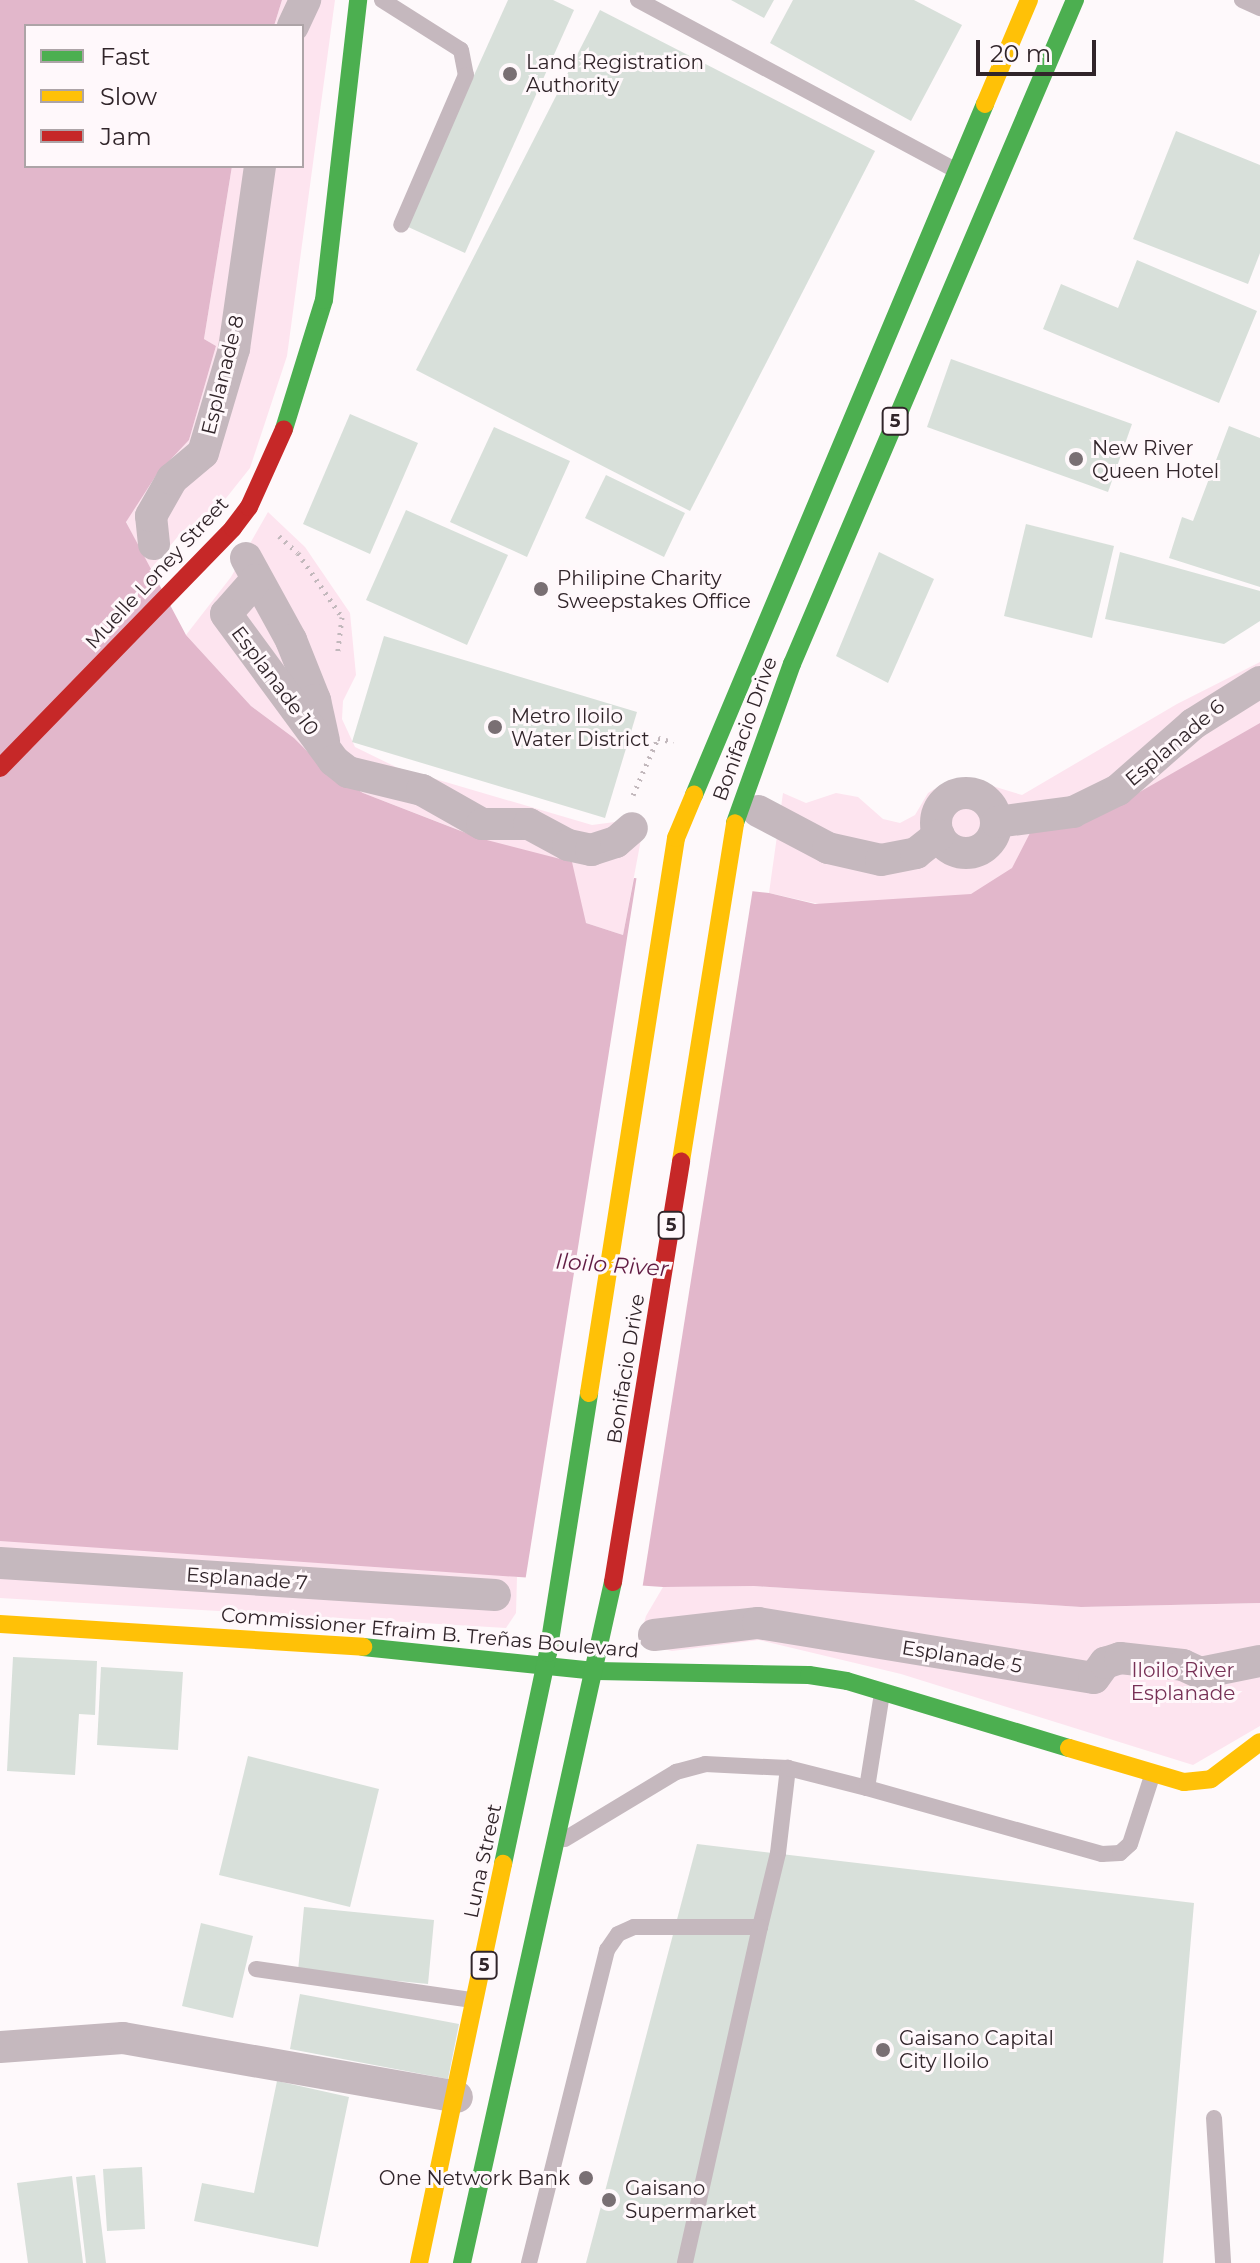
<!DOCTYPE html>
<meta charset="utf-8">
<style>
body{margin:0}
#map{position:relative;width:1260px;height:2263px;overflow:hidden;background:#fef9fb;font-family:Montserrat,sans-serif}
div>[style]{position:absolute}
.green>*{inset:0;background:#fde4ef}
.water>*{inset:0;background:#e2b7cb}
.pier>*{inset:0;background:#fef9fb}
.building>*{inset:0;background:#d8e0da}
.path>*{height:5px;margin-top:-2.5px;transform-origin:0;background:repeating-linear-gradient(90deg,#c2b8bc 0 2px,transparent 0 8px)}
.lane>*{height:16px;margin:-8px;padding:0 8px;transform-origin:8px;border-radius:8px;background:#c5b8be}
.street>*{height:32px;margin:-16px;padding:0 16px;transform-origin:16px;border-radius:16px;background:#c5b8be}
.street>.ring{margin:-16px;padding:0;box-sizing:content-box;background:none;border:32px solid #c5b8be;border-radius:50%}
.fast>*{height:18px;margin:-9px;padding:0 9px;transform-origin:9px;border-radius:9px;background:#4caf50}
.slow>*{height:18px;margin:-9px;padding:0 9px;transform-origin:9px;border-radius:9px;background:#ffc107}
.jam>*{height:18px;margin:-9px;padding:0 9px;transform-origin:9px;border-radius:9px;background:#c62828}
.dots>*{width:22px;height:22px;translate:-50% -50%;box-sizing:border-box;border:4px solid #fff8fb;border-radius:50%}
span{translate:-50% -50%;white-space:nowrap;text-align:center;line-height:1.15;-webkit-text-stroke:6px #fff8fb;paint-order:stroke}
.shield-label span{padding:2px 6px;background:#fff8fb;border:2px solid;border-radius:6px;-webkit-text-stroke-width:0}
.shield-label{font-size:18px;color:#31252a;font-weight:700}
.poi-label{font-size:20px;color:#31252a}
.left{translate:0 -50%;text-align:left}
.right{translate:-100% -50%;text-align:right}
.street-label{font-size:20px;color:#31252a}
.park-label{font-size:20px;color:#773156}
.water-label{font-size:22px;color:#611c43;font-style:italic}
.legend{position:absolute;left:24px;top:24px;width:280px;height:144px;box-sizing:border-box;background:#fff8fb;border:2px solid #ada4a7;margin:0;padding:10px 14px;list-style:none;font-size:24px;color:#31252a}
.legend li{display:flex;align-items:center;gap:16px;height:40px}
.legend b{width:40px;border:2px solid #ada4a7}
.scale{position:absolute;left:976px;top:40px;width:120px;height:36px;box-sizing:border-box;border:4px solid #31252a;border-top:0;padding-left:10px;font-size:24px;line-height:28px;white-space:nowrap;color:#31252a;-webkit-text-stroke:6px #fff8fb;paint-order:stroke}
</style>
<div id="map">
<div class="green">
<div style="clip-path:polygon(282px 0,335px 0,287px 356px,250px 468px,200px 531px,180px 534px,149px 571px,126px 521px,157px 474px,189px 440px,216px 346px,204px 339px,232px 166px,302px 166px,302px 26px,274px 26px)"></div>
<div style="clip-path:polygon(268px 512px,305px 547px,350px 613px,356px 675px,343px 701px,342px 719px,355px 747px,398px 768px,592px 825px,645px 818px,623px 935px,586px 923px,459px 830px,363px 793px,328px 772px,294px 738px,251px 706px,186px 635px,231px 577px)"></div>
<div style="clip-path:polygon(1260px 662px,1260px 770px,945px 932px,769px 893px,783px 793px,806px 803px,836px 793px,858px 797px,883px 819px,900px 823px,915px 815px,928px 793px,946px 782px,966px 778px,1022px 795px,1177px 704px)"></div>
<div style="clip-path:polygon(0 1494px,517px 1577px,516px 1613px,506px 1628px,0 1598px)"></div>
<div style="clip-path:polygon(754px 1586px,1081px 1607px,1260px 1603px,1260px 1726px,1193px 1765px,901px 1674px,759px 1640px,672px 1651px,638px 1643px,646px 1616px,663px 1587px)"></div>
</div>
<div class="water">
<div style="clip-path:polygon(0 0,282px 0,274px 26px,26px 26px,26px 166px,232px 166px,204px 339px,216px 346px,189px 440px,157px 474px,126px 522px,186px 635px,251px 706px,294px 738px,328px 772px,363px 793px,479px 838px,572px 862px,586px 923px,623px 935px,634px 878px,769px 893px,815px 904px,971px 894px,1012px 868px,1030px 833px,1082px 825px,1260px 723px,1260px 1603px,1081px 1607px,754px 1586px,663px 1587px,0 1541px)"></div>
</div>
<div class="pier">
<div style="clip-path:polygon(637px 875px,753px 888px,642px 1590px,525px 1582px)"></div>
</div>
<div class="building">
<div style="clip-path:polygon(508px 0,553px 0,574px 10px,465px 253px,406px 226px)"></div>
<div style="clip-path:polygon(731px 0,774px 0,764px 18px)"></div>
<div style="clip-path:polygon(793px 0,914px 0,962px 25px,911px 121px,770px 43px)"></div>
<div style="clip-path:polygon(600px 10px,875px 151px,690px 511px,416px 370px)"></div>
<div style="clip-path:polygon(1176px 131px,1260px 165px,1260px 253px,1248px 284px,1133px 239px)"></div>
<div style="clip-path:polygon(1137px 260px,1257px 311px,1219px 403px,1043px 329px,1061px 284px,1118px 308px)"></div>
<div style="clip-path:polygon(951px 359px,1132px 424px,1108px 492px,927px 427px)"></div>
<div style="clip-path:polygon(350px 414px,418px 443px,370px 554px,303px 524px)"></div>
<div style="clip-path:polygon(1229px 426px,1260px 438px,1260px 587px,1169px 558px,1182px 517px,1193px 521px)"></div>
<div style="clip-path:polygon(494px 427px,570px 461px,527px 557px,450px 522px)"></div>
<div style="clip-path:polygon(606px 475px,685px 513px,664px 557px,585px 518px)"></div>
<div style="clip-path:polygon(406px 510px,508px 555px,467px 645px,366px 600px)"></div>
<div style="clip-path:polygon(1026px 524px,1114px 546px,1092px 638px,1004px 616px)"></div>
<div style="clip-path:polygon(879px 552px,934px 579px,888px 683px,836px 656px)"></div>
<div style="clip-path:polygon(1120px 552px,1260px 591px,1260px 621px,1224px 644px,1105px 619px)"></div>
<div style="clip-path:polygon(384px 636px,637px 712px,605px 818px,352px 742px)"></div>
<div style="clip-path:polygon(13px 1657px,97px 1661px,95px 1715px,79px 1714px,75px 1775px,7px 1771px)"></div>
<div style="clip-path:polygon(101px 1667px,183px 1672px,178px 1750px,97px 1745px)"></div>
<div style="clip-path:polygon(248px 1756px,379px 1789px,350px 1907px,219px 1875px)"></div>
<div style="clip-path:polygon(697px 1844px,1194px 1903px,1163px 2263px,586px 2263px)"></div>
<div style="clip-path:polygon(304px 1907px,434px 1920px,428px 1984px,298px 1971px)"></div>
<div style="clip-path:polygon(201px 1923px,253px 1936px,233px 2018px,182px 2006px)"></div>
<div style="clip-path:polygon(300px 1994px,459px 2024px,448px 2079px,290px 2049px)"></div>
<div style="clip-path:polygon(277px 2081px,349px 2097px,318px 2247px,194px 2221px,202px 2183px,254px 2193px)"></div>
<div style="clip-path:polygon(142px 2167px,145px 2229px,107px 2231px,103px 2169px)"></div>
<div style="clip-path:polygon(95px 2175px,106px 2263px,86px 2263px,76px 2177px)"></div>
<div style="clip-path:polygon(72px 2176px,83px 2263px,28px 2263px,17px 2183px)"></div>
</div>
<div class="path">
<div style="left:279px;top:536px;width:25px;rotate:42deg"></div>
<div style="left:298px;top:553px;width:78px;rotate:55.5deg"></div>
<div style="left:342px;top:617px;width:38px;rotate:97deg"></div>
<div style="left:633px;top:795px;width:62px;rotate:-66.3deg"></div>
<div style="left:658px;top:738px;width:16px;rotate:15deg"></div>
</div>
<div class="lane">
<div style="left:382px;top:0;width:93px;rotate:32.3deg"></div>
<div style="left:461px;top:50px;width:25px;rotate:79deg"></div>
<div style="left:466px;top:75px;width:163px;rotate:113.4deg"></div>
<div style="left:638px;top:0;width:362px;rotate:28.2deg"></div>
<div style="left:1242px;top:0;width:20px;rotate:24deg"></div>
<div style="left:867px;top:1788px;width:244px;rotate:15.7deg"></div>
<div style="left:1102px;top:1854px;width:18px;rotate:-3deg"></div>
<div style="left:1120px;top:1853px;width:13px;rotate:-42deg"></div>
<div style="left:1130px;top:1844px;width:71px;rotate:-72.1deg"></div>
<div style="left:565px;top:1839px;width:130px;rotate:-31.1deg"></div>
<div style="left:676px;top:1772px;width:30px;rotate:-15deg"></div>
<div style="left:705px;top:1764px;width:83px;rotate:2.8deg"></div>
<div style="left:760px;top:1927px;width:76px;rotate:-76.3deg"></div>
<div style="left:778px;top:1853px;width:86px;rotate:-83.3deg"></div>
<div style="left:788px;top:1768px;width:81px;rotate:14.2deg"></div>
<div style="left:867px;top:1788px;width:96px;rotate:-81deg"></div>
<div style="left:256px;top:1969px;width:217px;rotate:8.2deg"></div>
<div style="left:1214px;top:2118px;width:145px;rotate:86.4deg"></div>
<div style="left:529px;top:2263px;width:323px;rotate:-76deg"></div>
<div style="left:607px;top:1950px;width:19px;rotate:-55deg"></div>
<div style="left:618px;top:1934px;width:17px;rotate:-24deg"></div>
<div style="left:634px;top:1927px;width:126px"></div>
<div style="left:760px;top:1927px;width:344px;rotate:102.6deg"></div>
</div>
<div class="street">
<div style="left:293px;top:26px;width:29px;rotate:-65deg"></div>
<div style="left:154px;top:544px;width:28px;rotate:-96deg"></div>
<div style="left:151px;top:516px;width:43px;rotate:-60.4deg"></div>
<div style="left:172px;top:479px;width:40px;rotate:-40deg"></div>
<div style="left:203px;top:453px;width:109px;rotate:-73.4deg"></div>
<div style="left:234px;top:349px;width:185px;rotate:-81.9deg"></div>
<div style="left:246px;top:558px;width:94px;rotate:61.2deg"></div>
<div style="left:291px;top:640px;width:65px;rotate:68.2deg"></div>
<div style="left:315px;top:700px;width:42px;rotate:77.6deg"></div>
<div style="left:256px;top:580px;width:45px;rotate:131.4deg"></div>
<div style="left:226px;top:614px;width:182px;rotate:53.7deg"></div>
<div style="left:334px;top:761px;width:18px;rotate:38deg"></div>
<div style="left:348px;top:772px;width:76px;rotate:13.7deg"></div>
<div style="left:422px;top:790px;width:69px;rotate:29.5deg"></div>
<div style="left:482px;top:824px;width:47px"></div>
<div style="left:529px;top:824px;width:44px;rotate:28.3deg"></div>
<div style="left:568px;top:845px;width:24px;rotate:12deg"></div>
<div style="left:591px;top:850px;width:26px;rotate:-18deg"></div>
<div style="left:616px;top:842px;width:21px;rotate:-41deg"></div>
<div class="ring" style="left:936px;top:793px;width:28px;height:28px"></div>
<div style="left:758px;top:811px;width:79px;rotate:27.9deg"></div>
<div style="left:828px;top:848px;width:54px;rotate:12.8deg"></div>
<div style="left:881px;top:860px;width:36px;rotate:-11deg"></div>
<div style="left:916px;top:853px;width:29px;rotate:-38deg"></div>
<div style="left:997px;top:822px;width:77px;rotate:-7.5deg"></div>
<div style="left:1073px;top:812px;width:50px;rotate:-26.1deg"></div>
<div style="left:1118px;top:790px;width:100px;rotate:-41.3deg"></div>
<div style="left:1193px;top:724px;width:79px;rotate:-32.1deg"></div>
<div style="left:0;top:1563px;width:496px;rotate:3.7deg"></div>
<div style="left:654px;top:1635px;width:105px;rotate:-6.6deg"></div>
<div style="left:758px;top:1623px;width:340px;rotate:9.3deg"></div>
<div style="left:1094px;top:1678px;width:19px;rotate:-54deg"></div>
<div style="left:1105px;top:1663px;width:16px;rotate:-18deg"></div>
<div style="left:1120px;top:1658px;width:63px;rotate:6.3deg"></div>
<div style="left:1183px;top:1665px;width:19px;rotate:25deg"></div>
<div style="left:1200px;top:1673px;width:61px;rotate:-11.3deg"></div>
<div style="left:0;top:2047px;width:123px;rotate:-4.2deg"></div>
<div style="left:123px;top:2038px;width:339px;rotate:10deg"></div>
</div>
<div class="fast">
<div style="left:284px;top:429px;width:135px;rotate:-72.8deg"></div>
<div style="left:324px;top:300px;width:302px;rotate:-83.5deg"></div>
<div style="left:694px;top:795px;width:750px;rotate:-67.16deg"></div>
<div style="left:735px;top:823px;width:169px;rotate:-70.3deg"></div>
<div style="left:792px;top:664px;width:722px;rotate:-66.92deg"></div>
<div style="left:363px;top:1647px;width:235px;rotate:5.9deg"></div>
<div style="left:597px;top:1671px;width:212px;rotate:1.1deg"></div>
<div style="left:809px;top:1675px;width:38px;rotate:9deg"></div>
<div style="left:847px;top:1681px;width:232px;rotate:16.8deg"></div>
<div style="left:503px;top:1864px;width:216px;rotate:-78deg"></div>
<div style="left:548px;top:1653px;width:263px;rotate:-81deg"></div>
<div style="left:462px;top:2263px;width:698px;rotate:-77.5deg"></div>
</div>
<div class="slow">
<div style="left:985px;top:104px;width:113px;rotate:-67.1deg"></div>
<div style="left:681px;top:1161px;width:342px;rotate:-80.9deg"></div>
<div style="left:589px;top:1393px;width:562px;rotate:-81.09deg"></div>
<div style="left:676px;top:838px;width:47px;rotate:-67.3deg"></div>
<div style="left:0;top:1624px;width:364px;rotate:3.6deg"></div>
<div style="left:1069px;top:1748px;width:120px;rotate:16.5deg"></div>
<div style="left:1184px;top:1782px;width:27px;rotate:-6deg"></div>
<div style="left:1211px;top:1779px;width:61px;rotate:-37.1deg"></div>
<div style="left:419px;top:2263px;width:408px;rotate:-78.1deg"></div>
</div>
<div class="jam">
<div style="left:0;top:768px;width:334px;rotate:-45.8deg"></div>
<div style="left:233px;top:528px;width:26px;rotate:-53deg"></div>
<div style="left:249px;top:507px;width:85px;rotate:-65.8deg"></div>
<div style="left:613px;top:1582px;width:426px;rotate:-80.8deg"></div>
</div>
<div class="dots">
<div style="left:510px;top:74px;background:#796f73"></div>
<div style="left:1076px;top:459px;background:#796f73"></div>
<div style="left:541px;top:589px;background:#796f73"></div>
<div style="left:495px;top:727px;background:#796f73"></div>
<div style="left:883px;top:2050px;background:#796f73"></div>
<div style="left:586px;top:2178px;background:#796f73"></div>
<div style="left:609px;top:2200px;background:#796f73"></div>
</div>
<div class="shield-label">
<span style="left:895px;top:421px">5</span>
<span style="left:671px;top:1225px">5</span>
<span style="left:484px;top:1965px">5</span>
</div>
<div class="poi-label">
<span class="left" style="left:526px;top:74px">Land Registration<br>Authority</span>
<span class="left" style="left:1092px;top:460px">New River<br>Queen Hotel</span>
<span class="left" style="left:557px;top:590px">Philipine Charity<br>Sweepstakes Office</span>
<span class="left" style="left:511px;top:728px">Metro Iloilo<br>Water District</span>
<span class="left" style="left:899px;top:2050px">Gaisano Capital<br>City Iloilo</span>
<span class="right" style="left:570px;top:2178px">One Network Bank</span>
<span class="left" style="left:625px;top:2200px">Gaisano<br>Supermarket</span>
</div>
<div class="street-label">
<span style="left:223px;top:375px;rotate:-76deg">Esplanade 8</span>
<span style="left:157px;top:573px;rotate:-47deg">Muelle Loney Street</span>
<span style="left:275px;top:681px;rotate:53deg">Esplanade 10</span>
<span style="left:745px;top:729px;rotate:-70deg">Bonifacio Drive</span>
<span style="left:1175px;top:743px;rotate:-40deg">Esplanade 6</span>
<span style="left:626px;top:1369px;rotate:-81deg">Bonifacio Drive</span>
<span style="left:247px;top:1579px;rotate:4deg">Esplanade 7</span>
<span style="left:430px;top:1633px;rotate:5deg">Commissioner Efraim B. Treñas Boulevard</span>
<span style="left:962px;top:1657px;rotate:9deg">Esplanade 5</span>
<span style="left:483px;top:1861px;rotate:-78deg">Luna Street</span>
</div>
<div class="park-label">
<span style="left:1183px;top:1682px">Iloilo River<br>Esplanade</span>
</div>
<div class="water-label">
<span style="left:612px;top:1265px;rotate:4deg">Iloilo River</span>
</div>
<ul class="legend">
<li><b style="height:10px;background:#4caf50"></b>Fast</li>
<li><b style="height:10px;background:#ffc107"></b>Slow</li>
<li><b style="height:10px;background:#c62828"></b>Jam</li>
</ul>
<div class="scale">20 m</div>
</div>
